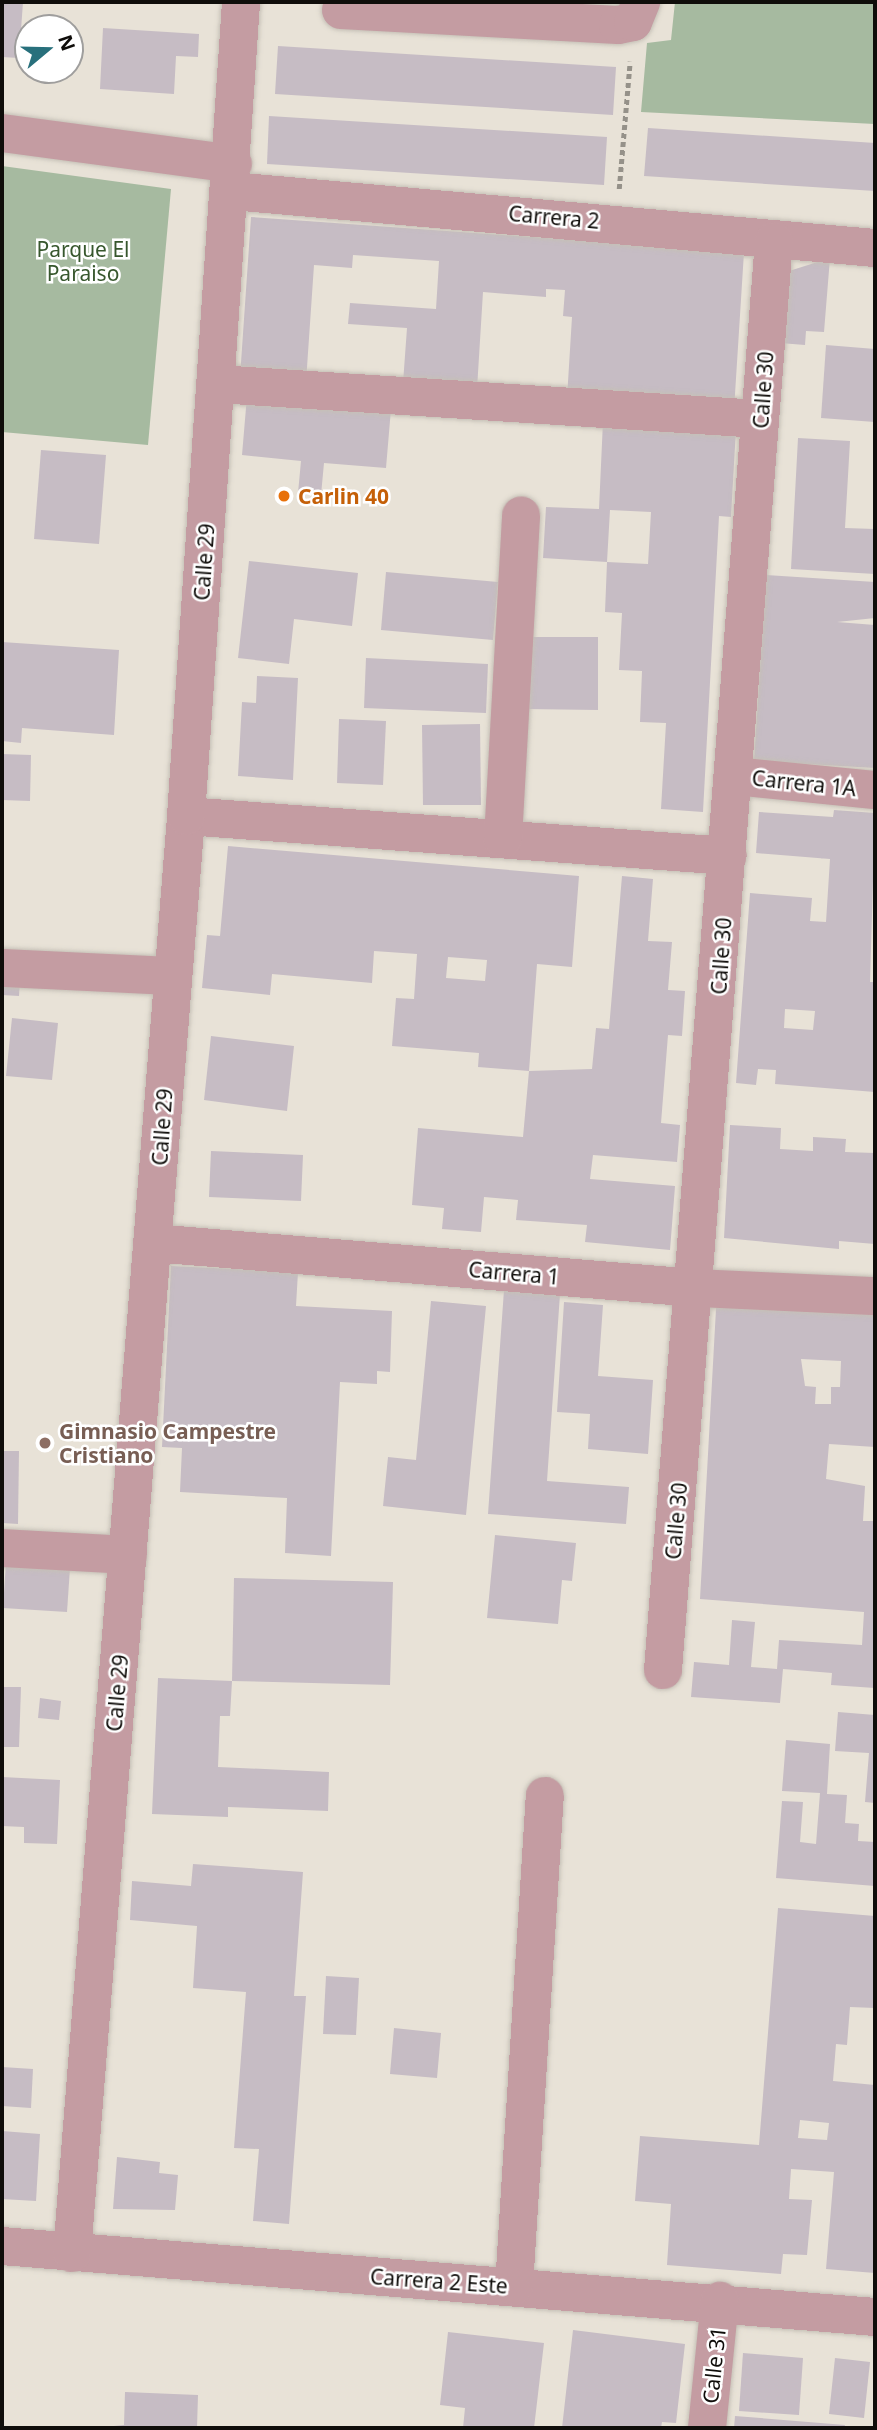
<!DOCTYPE html>
<style>
body{margin:0}
#map{position:relative;width:877px;height:2430px;overflow:hidden;background:#e8e2d7;font-family:"Noto Sans",sans-serif}
div>[style]{position:absolute}
.green>*{inset:0;background:#a6baa0}
.building>*{inset:0;background:#c6bcc4}
.path>*{height:4.5px;margin-top:-2.25px;transform-origin:0;background:repeating-linear-gradient(90deg,#959189 0 5px,transparent 0 8.5px)}
.roads{filter:drop-shadow(0 0 2px #c5c0b6) drop-shadow(0 0 2px #c5c0b6)}
.minor>*{height:38px;margin:-19px;padding:0 19px;transform-origin:19px;border-radius:19px;background:#c49ca2}
.dots>*{width:19px;height:19px;translate:-50% -50%;box-sizing:border-box;border:4px solid #fff;border-radius:50%}
span{translate:-50% -50%;white-space:nowrap;text-align:center;line-height:1.15;-webkit-text-stroke:5px #fff;paint-order:stroke}
.street-label{font-size:21px;color:#0f0d0a}
.park-label{font-size:21px;color:#37572d}
.food-label{font-size:21px;color:#c56008;font-weight:700}
.left{translate:0 -50%;text-align:left}
.education-label{font-size:21px;color:#785e54;font-weight:700}
.frame{position:absolute;inset:0;border:4px solid #0f0d0a;pointer-events:none}
.north{position:absolute;left:14px;top:14px;width:70px;height:70px;box-sizing:border-box;background:#fff;border:2px solid #9f9e9d;border-radius:50%;rotate:71deg;font-size:19px;font-weight:700;line-height:28px;text-align:center;color:#0f0d0a}
.north::after{content:'';display:block;margin:auto;width:24px;height:32px;background:#28707c;clip-path:polygon(50% 0,100% 100%,50% 72%,0 100%)}
</style>
<div id="map">
<div class="green">
<div style="clip-path:polygon(675px 2px,875px 2px,875px 124px,641px 112px,647px 43px,671px 40px)"></div>
<div style="clip-path:polygon(2px 166px,171px 189px,148px 445px,2px 432px)"></div>
</div>
<div class="building">
<div style="clip-path:polygon(2px 2px,23px 2px,19px 58px,2px 57px)"></div>
<div style="clip-path:polygon(103px 28px,199px 34px,198px 57px,176px 56px,174px 94px,100px 89px)"></div>
<div style="clip-path:polygon(278px 46px,616px 67px,613px 115px,275px 94px)"></div>
<div style="clip-path:polygon(269px 116px,607px 137px,604px 185px,267px 164px)"></div>
<div style="clip-path:polygon(648px 128px,875px 143px,875px 191px,644px 176px)"></div>
<div style="clip-path:polygon(251px 217px,744px 252px,734px 410px,567px 398px,572px 317px,563px 316px,565px 290px,546px 289px,546px 297px,483px 292px,477px 389px,403px 383px,407px 328px,348px 324px,350px 303px,436px 309px,439px 261px,353px 255px,352px 268px,314px 265px,306px 382px,240px 377px)"></div>
<div style="clip-path:polygon(830px 258px,824px 332px,806px 331px,805px 345px,780px 343px,786px 272px)"></div>
<div style="clip-path:polygon(826px 345px,875px 349px,875px 422px,821px 418px)"></div>
<div style="clip-path:polygon(247px 396px,391px 409px,386px 468px,324px 463px,321px 495px,298px 493px,301px 461px,242px 455px)"></div>
<div style="clip-path:polygon(603px 421px,736px 429px,731px 517px,719px 516px,703px 812px,661px 809px,666px 723px,640px 722px,642px 671px,619px 670px,622px 613px,605px 612px,607px 562px,648px 564px,651px 512px,610px 510px,607px 562px,543px 558px,546px 507px,599px 509px)"></div>
<div style="clip-path:polygon(798px 438px,850px 441px,845px 528px,875px 529px,875px 574px,791px 569px)"></div>
<div style="clip-path:polygon(41px 450px,106px 455px,99px 544px,34px 539px)"></div>
<div style="clip-path:polygon(249px 561px,358px 573px,352px 626px,294px 619px,289px 664px,238px 658px)"></div>
<div style="clip-path:polygon(386px 572px,498px 582px,493px 640px,381px 630px)"></div>
<div style="clip-path:polygon(766px 575px,875px 582px,875px 618px,837px 622px,875px 625px,875px 768px,754px 761px)"></div>
<div style="clip-path:polygon(526px 637px,598px 637px,598px 710px,525px 709px)"></div>
<div style="clip-path:polygon(2px 642px,119px 650px,114px 735px,22px 728px,21px 743px,2px 741px)"></div>
<div style="clip-path:polygon(366px 658px,488px 664px,486px 713px,364px 708px)"></div>
<div style="clip-path:polygon(257px 676px,298px 678px,293px 780px,238px 776px,242px 702px,256px 703px)"></div>
<div style="clip-path:polygon(339px 719px,386px 721px,383px 785px,337px 783px)"></div>
<div style="clip-path:polygon(480px 724px,481px 805px,423px 805px,422px 725px)"></div>
<div style="clip-path:polygon(2px 754px,31px 755px,30px 801px,2px 800px)"></div>
<div style="clip-path:polygon(evenodd,834px 810px,875px 813px,870px 982px,875px 982px,875px 1092px,775px 1084px,776px 1070px,758px 1069px,756px 1085px,736px 1083px,750px 893px,812px 898px,810px 921px,826px 922px,830px 859px,756px 853px,759px 812px,833px 817px,834px 810px,785px 1009px,815px 1011px,813px 1030px,784px 1028px,785px 1009px)"></div>
<div style="clip-path:polygon(evenodd,228px 846px,579px 876px,572px 967px,537px 964px,529px 1071px,592px 1069px,596px 1028px,609px 1029px,622px 876px,653px 879px,648px 941px,672px 942px,668px 990px,685px 991px,682px 1036px,668px 1035px,661px 1123px,680px 1125px,677px 1162px,593px 1155px,590px 1179px,675px 1186px,670px 1250px,585px 1242px,587px 1225px,516px 1220px,518px 1200px,484px 1197px,481px 1232px,442px 1229px,444px 1208px,412px 1205px,418px 1128px,523px 1137px,529px 1071px,478px 1067px,479px 1053px,392px 1046px,396px 998px,414px 999px,417px 954px,374px 951px,372px 983px,272px 974px,270px 995px,202px 988px,207px 935px,220px 936px,228px 846px,448px 957px,487px 960px,485px 981px,446px 978px,448px 957px)"></div>
<div style="clip-path:polygon(2px 977px,20px 979px,19px 996px,2px 995px)"></div>
<div style="clip-path:polygon(12px 1018px,58px 1023px,52px 1080px,6px 1076px)"></div>
<div style="clip-path:polygon(211px 1036px,294px 1046px,287px 1111px,204px 1100px)"></div>
<div style="clip-path:polygon(730px 1125px,781px 1128px,780px 1149px,813px 1151px,813px 1137px,846px 1139px,845px 1152px,875px 1153px,875px 1244px,839px 1241px,839px 1249px,724px 1238px)"></div>
<div style="clip-path:polygon(211px 1151px,303px 1155px,301px 1201px,209px 1197px)"></div>
<div style="clip-path:polygon(171px 1266px,298px 1272px,296px 1306px,392px 1311px,390px 1372px,377px 1371px,377px 1384px,340px 1382px,331px 1556px,285px 1553px,287px 1498px,180px 1492px,182px 1448px,162px 1447px)"></div>
<div style="clip-path:polygon(504px 1290px,560px 1294px,547px 1481px,629px 1487px,626px 1524px,488px 1514px)"></div>
<div style="clip-path:polygon(evenodd,717px 1291px,875px 1299px,875px 1447px,829px 1444px,826px 1479px,865px 1486px,863px 1521px,875px 1521px,875px 1688px,831px 1685px,832px 1673px,783px 1669px,780px 1703px,691px 1697px,694px 1662px,729px 1665px,732px 1620px,755px 1622px,751px 1667px,777px 1669px,779px 1640px,862px 1645px,864px 1612px,700px 1599px,717px 1291px,801px 1359px,841px 1361px,840px 1387px,831px 1387px,831px 1404px,815px 1404px,816px 1387px,805px 1386px,801px 1359px)"></div>
<div style="clip-path:polygon(431px 1301px,486px 1306px,466px 1515px,383px 1506px,388px 1457px,416px 1460px)"></div>
<div style="clip-path:polygon(564px 1302px,603px 1305px,598px 1376px,653px 1380px,648px 1454px,588px 1449px,590px 1414px,557px 1412px)"></div>
<div style="clip-path:polygon(2px 1451px,19px 1451px,18px 1524px,2px 1523px)"></div>
<div style="clip-path:polygon(495px 1535px,576px 1543px,572px 1581px,562px 1580px,558px 1624px,487px 1618px)"></div>
<div style="clip-path:polygon(6px 1562px,70px 1568px,67px 1612px,3px 1608px)"></div>
<div style="clip-path:polygon(234px 1578px,393px 1582px,390px 1685px,232px 1681px)"></div>
<div style="clip-path:polygon(158px 1678px,232px 1681px,230px 1716px,220px 1716px,218px 1767px,329px 1772px,328px 1811px,228px 1807px,228px 1817px,152px 1814px)"></div>
<div style="clip-path:polygon(2px 1687px,21px 1687px,19px 1747px,2px 1747px)"></div>
<div style="clip-path:polygon(40px 1698px,61px 1701px,59px 1720px,38px 1718px)"></div>
<div style="clip-path:polygon(838px 1712px,875px 1715px,875px 1803px,865px 1802px,869px 1753px,835px 1751px)"></div>
<div style="clip-path:polygon(786px 1740px,830px 1744px,827px 1794px,847px 1795px,845px 1823px,859px 1824px,858px 1841px,875px 1842px,875px 1886px,776px 1878px,782px 1801px,803px 1802px,800px 1842px,816px 1844px,820px 1793px,782px 1791px)"></div>
<div style="clip-path:polygon(2px 1777px,60px 1780px,57px 1844px,24px 1843px,24px 1827px,2px 1826px)"></div>
<div style="clip-path:polygon(193px 1864px,303px 1872px,294px 1996px,306px 1996px,289px 2224px,253px 2221px,259px 2149px,234px 2148px,246px 1992px,193px 1988px,197px 1926px,130px 1920px,132px 1881px,191px 1886px)"></div>
<div style="clip-path:polygon(evenodd,778px 1908px,875px 1916px,875px 2008px,850px 2007px,847px 2045px,836px 2044px,833px 2081px,875px 2085px,875px 2273px,826px 2269px,834px 2172px,791px 2169px,789px 2199px,812px 2200px,807px 2255px,783px 2254px,781px 2274px,667px 2265px,671px 2204px,635px 2201px,640px 2136px,759px 2145px,778px 1908px,800px 2120px,829px 2123px,827px 2140px,798px 2138px,800px 2120px)"></div>
<div style="clip-path:polygon(326px 1976px,359px 1978px,356px 2035px,323px 2034px)"></div>
<div style="clip-path:polygon(394px 2028px,441px 2033px,437px 2078px,390px 2074px)"></div>
<div style="clip-path:polygon(2px 2067px,33px 2069px,31px 2108px,2px 2106px)"></div>
<div style="clip-path:polygon(2px 2131px,40px 2134px,36px 2201px,2px 2199px)"></div>
<div style="clip-path:polygon(117px 2157px,160px 2162px,159px 2173px,178px 2175px,175px 2210px,113px 2209px)"></div>
<div style="clip-path:polygon(573px 2330px,685px 2344px,676px 2423px,662px 2422px,661px 2428px,562px 2428px)"></div>
<div style="clip-path:polygon(448px 2332px,544px 2343px,534px 2428px,463px 2428px,465px 2408px,440px 2405px)"></div>
<div style="clip-path:polygon(743px 2353px,803px 2358px,799px 2415px,739px 2411px)"></div>
<div style="clip-path:polygon(835px 2358px,870px 2362px,864px 2418px,829px 2414px)"></div>
<div style="clip-path:polygon(125px 2392px,198px 2395px,197px 2428px,93px 2428px,124px 2425px)"></div>
<div style="clip-path:polygon(735px 2416px,845px 2425px,844px 2428px,734px 2428px)"></div>
</div>
<div class="path">
<div style="left:619px;top:189px;width:128px;rotate:-85.1deg"></div>
</div>
<div class="roads">
<div class="minor">
<div style="left:341px;top:10px;width:277px;rotate:3.1deg"></div>
<div style="left:618px;top:25px;width:15px;rotate:-11deg"></div>
<div style="left:633px;top:22px;width:22px;rotate:-68deg"></div>
<div style="left:2px;top:133px;width:233px;rotate:7.6deg"></div>
<div style="left:232px;top:191px;width:646px;rotate:5.07deg"></div>
<div style="left:217px;top:384px;width:544px;rotate:3.69deg"></div>
<div style="left:734px;top:776px;width:142px;rotate:5.7deg"></div>
<div style="left:186px;top:816px;width:543px;rotate:4.22deg"></div>
<div style="left:503px;top:839px;width:324px;rotate:-86.8deg"></div>
<div style="left:2px;top:968px;width:171px;rotate:2.7deg"></div>
<div style="left:153px;top:1243px;width:545px;rotate:4.74deg"></div>
<div style="left:696px;top:1288px;width:179px;rotate:2.6deg"></div>
<div style="left:2px;top:1548px;width:126px;rotate:3.2deg"></div>
<div style="left:663px;top:1670px;width:1433px;rotate:-85.56deg"></div>
<div style="left:2px;top:2246px;width:876px;rotate:4.65deg"></div>
<div style="left:72px;top:2253px;width:1442px;rotate:-85.46deg"></div>
<div style="left:186px;top:816px;width:816px;rotate:-86.13deg"></div>
<div style="left:514px;top:2286px;width:491px;rotate:-86.4deg"></div>
<div style="left:707px;top:2428px;width:128px;rotate:-84.2deg"></div>
</div>
</div>
<div class="dots">
<div style="left:284px;top:496px;background:#e8710a"></div>
<div style="left:45px;top:1443px;background:#8d6e63"></div>
</div>
<div class="street-label">
<span style="left:554px;top:217px;rotate:5deg">Carrera 2</span>
<span style="left:763px;top:390px;rotate:-86deg">Calle 30</span>
<span style="left:204px;top:562px;rotate:-86deg">Calle 29</span>
<span style="left:804px;top:783px;rotate:6deg">Carrera 1A</span>
<span style="left:721px;top:956px;rotate:-86deg">Calle 30</span>
<span style="left:162px;top:1127px;rotate:-86deg">Calle 29</span>
<span style="left:514px;top:1273px;rotate:5deg">Carrera 1</span>
<span style="left:676px;top:1521px;rotate:-85deg">Calle 30</span>
<span style="left:117px;top:1693px;rotate:-85deg">Calle 29</span>
<span style="left:439px;top:2281px;rotate:4deg">Carrera 2 Este</span>
<span style="left:714px;top:2365px;rotate:-84deg">Calle 31</span>
</div>
<div class="park-label">
<span style="left:83px;top:261px">Parque El<br>Paraiso</span>
</div>
<div class="food-label">
<span class="left" style="left:298px;top:496px">Carlin 40</span>
</div>
<div class="education-label">
<span class="left" style="left:59px;top:1443px">Gimnasio Campestre<br>Cristiano</span>
</div>
<div class="frame"></div>
<div class="north">N</div>
</div>
